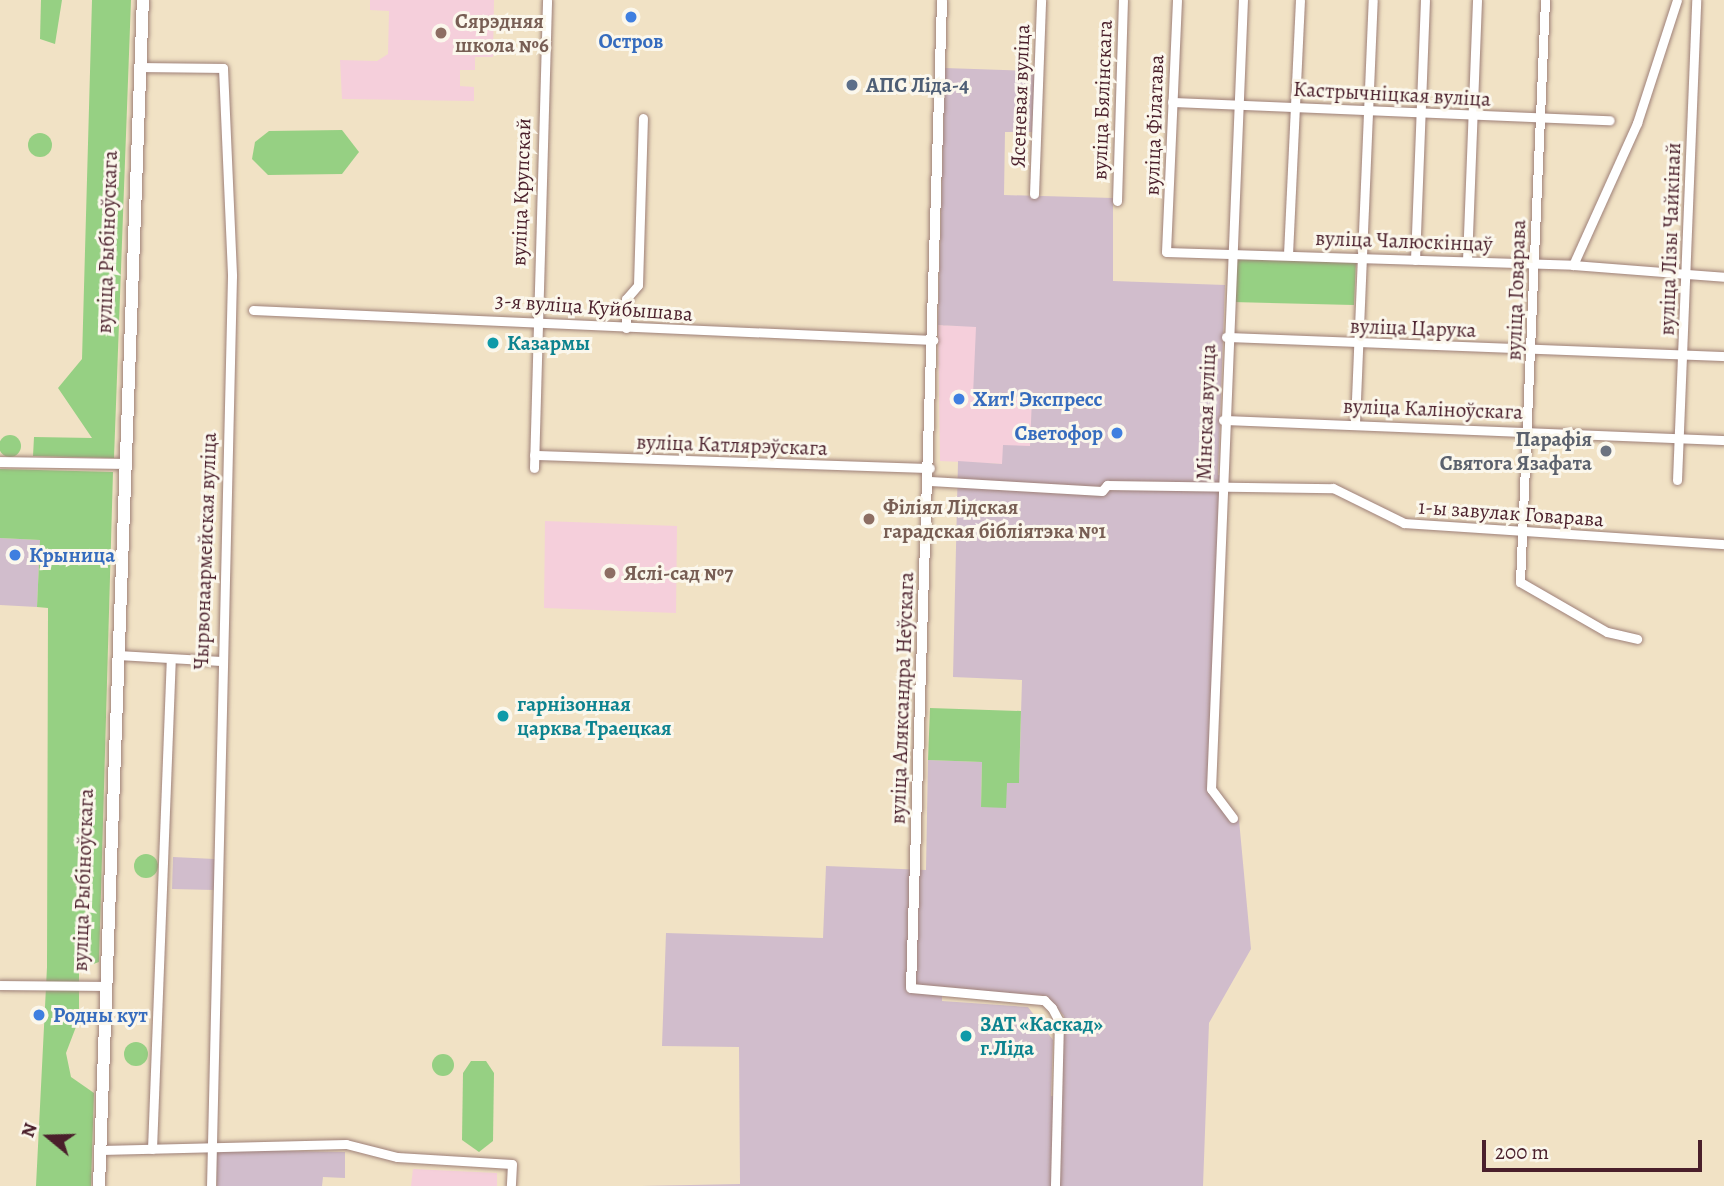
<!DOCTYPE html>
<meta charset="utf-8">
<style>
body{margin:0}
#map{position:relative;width:1724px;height:1186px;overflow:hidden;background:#f1e2c5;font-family:Alegreya,serif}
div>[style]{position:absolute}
.built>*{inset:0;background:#f5cfdb}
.industrial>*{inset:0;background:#d1bdcc}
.green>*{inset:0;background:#96d083}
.round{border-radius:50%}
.roads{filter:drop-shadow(0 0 2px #9e8078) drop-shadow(0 0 2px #9e8078)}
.minor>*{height:9px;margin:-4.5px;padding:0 4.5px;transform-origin:4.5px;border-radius:4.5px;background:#fff}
.tertiary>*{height:10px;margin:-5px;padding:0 5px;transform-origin:5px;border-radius:5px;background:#fff}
.secondary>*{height:12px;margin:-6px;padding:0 6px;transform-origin:6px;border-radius:6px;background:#fff}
.dots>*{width:19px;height:19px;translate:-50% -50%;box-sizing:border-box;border:4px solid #fbf7ec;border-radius:50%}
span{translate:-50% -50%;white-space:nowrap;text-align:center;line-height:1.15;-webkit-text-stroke:6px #fbf7ec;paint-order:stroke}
.education-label{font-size:21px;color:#785e54;font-weight:700}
.left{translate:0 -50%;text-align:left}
.shop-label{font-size:21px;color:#366cbe;font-weight:700}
.right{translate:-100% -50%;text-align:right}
.service-label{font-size:21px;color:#4e5e75;font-weight:700}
.street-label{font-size:21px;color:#4a1f2b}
.culture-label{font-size:21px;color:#0d838f;font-weight:700}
.worship-label{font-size:21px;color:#5b616d;font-weight:700}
.north{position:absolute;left:14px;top:1102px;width:70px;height:70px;-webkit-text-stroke:5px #fbf7ec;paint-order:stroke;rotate:289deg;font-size:19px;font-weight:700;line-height:28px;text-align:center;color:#4a1f2b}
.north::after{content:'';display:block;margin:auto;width:24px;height:32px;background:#4a1f2b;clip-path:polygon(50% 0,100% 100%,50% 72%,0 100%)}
.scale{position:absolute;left:1482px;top:1140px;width:220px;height:32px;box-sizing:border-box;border:4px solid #4a1f2b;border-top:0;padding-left:9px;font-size:21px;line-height:24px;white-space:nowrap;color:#4a1f2b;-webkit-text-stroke:5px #fbf7ec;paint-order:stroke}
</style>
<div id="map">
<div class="built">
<div style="clip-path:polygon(370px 0,494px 0,493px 57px,475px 57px,475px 70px,460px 70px,460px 86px,474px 87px,474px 101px,342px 99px,340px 60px,377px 61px,388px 54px,389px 11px,370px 10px)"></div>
<div style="clip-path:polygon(938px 325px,976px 326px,1033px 397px,1030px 446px,1003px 464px,940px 461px)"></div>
<div style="clip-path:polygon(545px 521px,677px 526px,676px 613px,544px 608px)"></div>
<div style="clip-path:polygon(413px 1169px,497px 1173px,497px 1186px,411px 1186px)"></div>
</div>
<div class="industrial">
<div style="clip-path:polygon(evenodd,945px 68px,1036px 71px,1033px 132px,1005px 132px,1004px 195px,1113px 198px,1113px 281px,1225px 285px,1218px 475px,1227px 476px,1214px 790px,1239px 820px,1251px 949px,1209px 1023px,1203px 1186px,641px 1186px,740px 1184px,739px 1047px,662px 1046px,666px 933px,823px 938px,826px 866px,926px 870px,928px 760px,982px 762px,981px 807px,1007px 782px,1019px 782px,1022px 680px,953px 677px,958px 461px,1002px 464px,1003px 445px,1030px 446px,1032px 398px,973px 395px,976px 327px,938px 325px,945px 68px,942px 988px,1047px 996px,1064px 1016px,1062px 1097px,1051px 1096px,1053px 1040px,1028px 1007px,942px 1001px,942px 988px)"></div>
<div style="clip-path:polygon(0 538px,40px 540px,37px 607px,0 605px)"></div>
<div style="clip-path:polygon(173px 857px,215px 859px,214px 890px,172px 889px)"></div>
<div style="clip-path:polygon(217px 1150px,345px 1152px,345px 1178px,323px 1177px,322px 1186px,217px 1186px)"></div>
</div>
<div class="green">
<div style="clip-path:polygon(41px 0,62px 0,55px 44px,40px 39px)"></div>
<div style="clip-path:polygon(92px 0,131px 0,114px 458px,33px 456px,34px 437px,92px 438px,58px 388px,82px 359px)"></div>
<div style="clip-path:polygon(342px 130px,359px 152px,342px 174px,268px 175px,252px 159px,255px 142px,269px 131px)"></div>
<div class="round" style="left:28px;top:133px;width:24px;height:24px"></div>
<div style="clip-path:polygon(1235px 259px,1356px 261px,1354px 305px,1232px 302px)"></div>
<div class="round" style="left:-1px;top:435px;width:22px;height:22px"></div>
<div style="clip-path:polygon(0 469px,113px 472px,99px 962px,79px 969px,79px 1019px,66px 1053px,71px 1077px,94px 1093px,91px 1186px,36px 1186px,47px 967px,48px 608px,37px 607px,40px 540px,0 538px)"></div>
<div style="clip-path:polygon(930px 708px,1021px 711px,1019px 783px,1007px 783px,1006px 808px,981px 807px,982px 762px,928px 760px)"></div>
<div class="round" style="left:134px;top:854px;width:24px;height:24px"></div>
<div class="round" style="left:124px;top:1042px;width:24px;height:24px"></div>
<div class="round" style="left:432px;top:1054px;width:22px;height:22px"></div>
<div style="clip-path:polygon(471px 1061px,486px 1061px,494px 1073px,493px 1141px,479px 1152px,462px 1140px,463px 1073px)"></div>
</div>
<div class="roads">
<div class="minor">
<div style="left:1177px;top:0;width:252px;rotate:92.5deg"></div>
<div style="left:1166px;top:252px;width:407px;rotate:1.8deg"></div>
<div style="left:1573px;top:265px;width:151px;rotate:4.5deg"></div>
<div style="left:1545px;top:0;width:583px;rotate:92.46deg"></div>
<div style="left:1520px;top:582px;width:100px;rotate:29.9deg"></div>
<div style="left:1607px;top:632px;width:31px;rotate:13deg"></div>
<div style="left:141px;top:67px;width:82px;rotate:0.7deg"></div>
<div style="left:223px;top:68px;width:208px;rotate:87.5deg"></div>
<div style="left:232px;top:276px;width:910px;rotate:91.32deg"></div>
<div style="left:1172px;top:102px;width:438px;rotate:2.4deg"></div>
<div style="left:1034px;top:194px;width:194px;rotate:-87.9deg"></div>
<div style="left:1117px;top:201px;width:201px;rotate:-88.3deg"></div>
<div style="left:1288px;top:254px;width:254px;rotate:-87.3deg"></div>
<div style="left:1415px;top:260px;width:260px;rotate:-87.8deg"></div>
<div style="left:1467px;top:261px;width:261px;rotate:-87.8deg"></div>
<div style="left:1573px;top:265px;width:156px;rotate:-65.7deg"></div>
<div style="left:1637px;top:123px;width:129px;rotate:-72deg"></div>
<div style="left:253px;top:310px;width:681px;rotate:2.53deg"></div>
<div style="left:626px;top:328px;width:29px;rotate:-90deg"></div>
<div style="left:626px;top:299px;width:18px;rotate:-49deg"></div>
<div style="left:638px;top:285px;width:167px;rotate:-88.3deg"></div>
<div style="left:1226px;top:337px;width:498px;rotate:2.2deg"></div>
<div style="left:1223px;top:420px;width:501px;rotate:2.29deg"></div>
<div style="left:1355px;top:423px;width:423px;rotate:-87.6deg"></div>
<div style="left:534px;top:455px;width:396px;rotate:1.9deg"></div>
<div style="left:534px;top:468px;width:468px;rotate:-88.4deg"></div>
<div style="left:1677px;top:480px;width:480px;rotate:-87.7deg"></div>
<div style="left:930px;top:481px;width:172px;rotate:3.3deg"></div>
<div style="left:1102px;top:491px;width:8px;rotate:-50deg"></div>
<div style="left:1107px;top:485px;width:226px;rotate:0.8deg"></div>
<div style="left:1333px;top:488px;width:79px;rotate:26.2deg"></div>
<div style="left:1404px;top:523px;width:321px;rotate:3.8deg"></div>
<div style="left:118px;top:655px;width:103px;rotate:3.3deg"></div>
<div style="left:1233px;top:818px;width:36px;rotate:-127deg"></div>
<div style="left:1211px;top:789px;width:790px;rotate:-87.68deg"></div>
<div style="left:0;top:985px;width:107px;rotate:0.5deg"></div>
<div style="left:911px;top:988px;width:134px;rotate:5.2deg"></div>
<div style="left:1044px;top:1000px;width:11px;rotate:45deg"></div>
<div style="left:1052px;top:1008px;width:15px;rotate:62deg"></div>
<div style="left:1059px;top:1021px;width:165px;rotate:91.4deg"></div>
<div style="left:152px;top:1149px;width:490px;rotate:-87.8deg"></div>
<div style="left:101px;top:1150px;width:245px;rotate:-1.4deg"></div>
<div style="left:346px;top:1144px;width:53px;rotate:14.3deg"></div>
<div style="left:397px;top:1157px;width:115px;rotate:3.5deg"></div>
<div style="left:512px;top:1164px;width:22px;rotate:93deg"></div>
</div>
<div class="tertiary">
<div style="left:0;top:462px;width:123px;rotate:0.9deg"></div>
<div style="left:911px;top:988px;width:988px;rotate:-88.2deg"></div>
</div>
<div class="secondary">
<div style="left:99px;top:1186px;width:1187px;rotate:-87.88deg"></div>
</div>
</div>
<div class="dots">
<div style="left:631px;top:17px;background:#3f7fe0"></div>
<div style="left:441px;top:33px;background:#8d6e63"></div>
<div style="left:852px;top:85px;background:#5c6f8a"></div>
<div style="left:493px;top:343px;background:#0f9aa8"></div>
<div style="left:959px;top:399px;background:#3f7fe0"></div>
<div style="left:1117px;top:433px;background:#3f7fe0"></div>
<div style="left:1606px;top:451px;background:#6b7280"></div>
<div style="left:869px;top:519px;background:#8d6e63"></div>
<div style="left:15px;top:555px;background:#3f7fe0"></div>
<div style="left:610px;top:573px;background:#8d6e63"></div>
<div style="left:503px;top:716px;background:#0f9aa8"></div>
<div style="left:39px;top:1015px;background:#3f7fe0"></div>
<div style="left:966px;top:1036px;background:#0f9aa8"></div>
</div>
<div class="education-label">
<span class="left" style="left:455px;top:33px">Сярэдняя<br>школа №6</span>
<span class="left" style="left:883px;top:519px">Філіял Лідская<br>гарадская бібліятэка №1</span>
<span class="left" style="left:624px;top:573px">Яслі-сад №7</span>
</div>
<div class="shop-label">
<span style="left:631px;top:41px">Остров</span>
<span class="left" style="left:973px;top:399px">Хит! Экспресс</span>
<span class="right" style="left:1103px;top:433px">Светофор</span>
<span class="left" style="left:29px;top:555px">Крыница</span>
<span class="left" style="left:53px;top:1015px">Родны кут</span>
</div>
<div class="service-label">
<span class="left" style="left:866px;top:85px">АПС Ліда-4</span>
</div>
<div class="street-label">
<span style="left:1392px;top:94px;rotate:3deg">Кастрычніцкая вуліца</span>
<span style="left:1020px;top:96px;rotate:-88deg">Ясеневая вуліца</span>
<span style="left:1102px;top:100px;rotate:-88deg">вуліца Бялінскага</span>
<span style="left:1154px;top:125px;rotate:-88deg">вуліца Філатава</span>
<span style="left:521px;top:192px;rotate:-88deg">вуліца Крупскай</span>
<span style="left:1670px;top:239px;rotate:-88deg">вуліца Лізы Чайкінай</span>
<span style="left:1404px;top:241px;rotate:2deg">вуліца Чалюскінцаў</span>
<span style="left:107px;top:242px;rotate:-88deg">вуліца Рыбіноўскага</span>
<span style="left:1516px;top:290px;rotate:-88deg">вуліца Говарава</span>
<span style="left:594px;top:307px;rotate:4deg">3-я вуліца Куйбышава</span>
<span style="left:1413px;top:328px;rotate:2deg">вуліца Царука</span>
<span style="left:1433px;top:409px;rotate:2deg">вуліца Каліноўскага</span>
<span style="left:1206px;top:412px;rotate:-88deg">Мінская вуліца</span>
<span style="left:732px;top:445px;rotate:2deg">вуліца Катлярэўскага</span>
<span style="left:1511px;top:513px;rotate:4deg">1-ы завулак Говарава</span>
<span style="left:205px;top:551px;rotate:-88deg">Чырвонаармейская вуліца</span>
<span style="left:902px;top:698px;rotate:-88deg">вуліца Аляксандра Неўскага</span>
<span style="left:83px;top:880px;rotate:-88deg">вуліца Рыбіноўскага</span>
</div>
<div class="culture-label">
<span class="left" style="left:507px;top:343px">Казармы</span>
<span class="left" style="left:517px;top:716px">гарнізонная<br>царква Траецкая</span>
<span class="left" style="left:980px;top:1036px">ЗАТ «Каскад»<br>г.Ліда</span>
</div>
<div class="worship-label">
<span class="right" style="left:1592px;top:451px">Парафія<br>Святога Язафата</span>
</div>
<div class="north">N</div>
<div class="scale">200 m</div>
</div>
